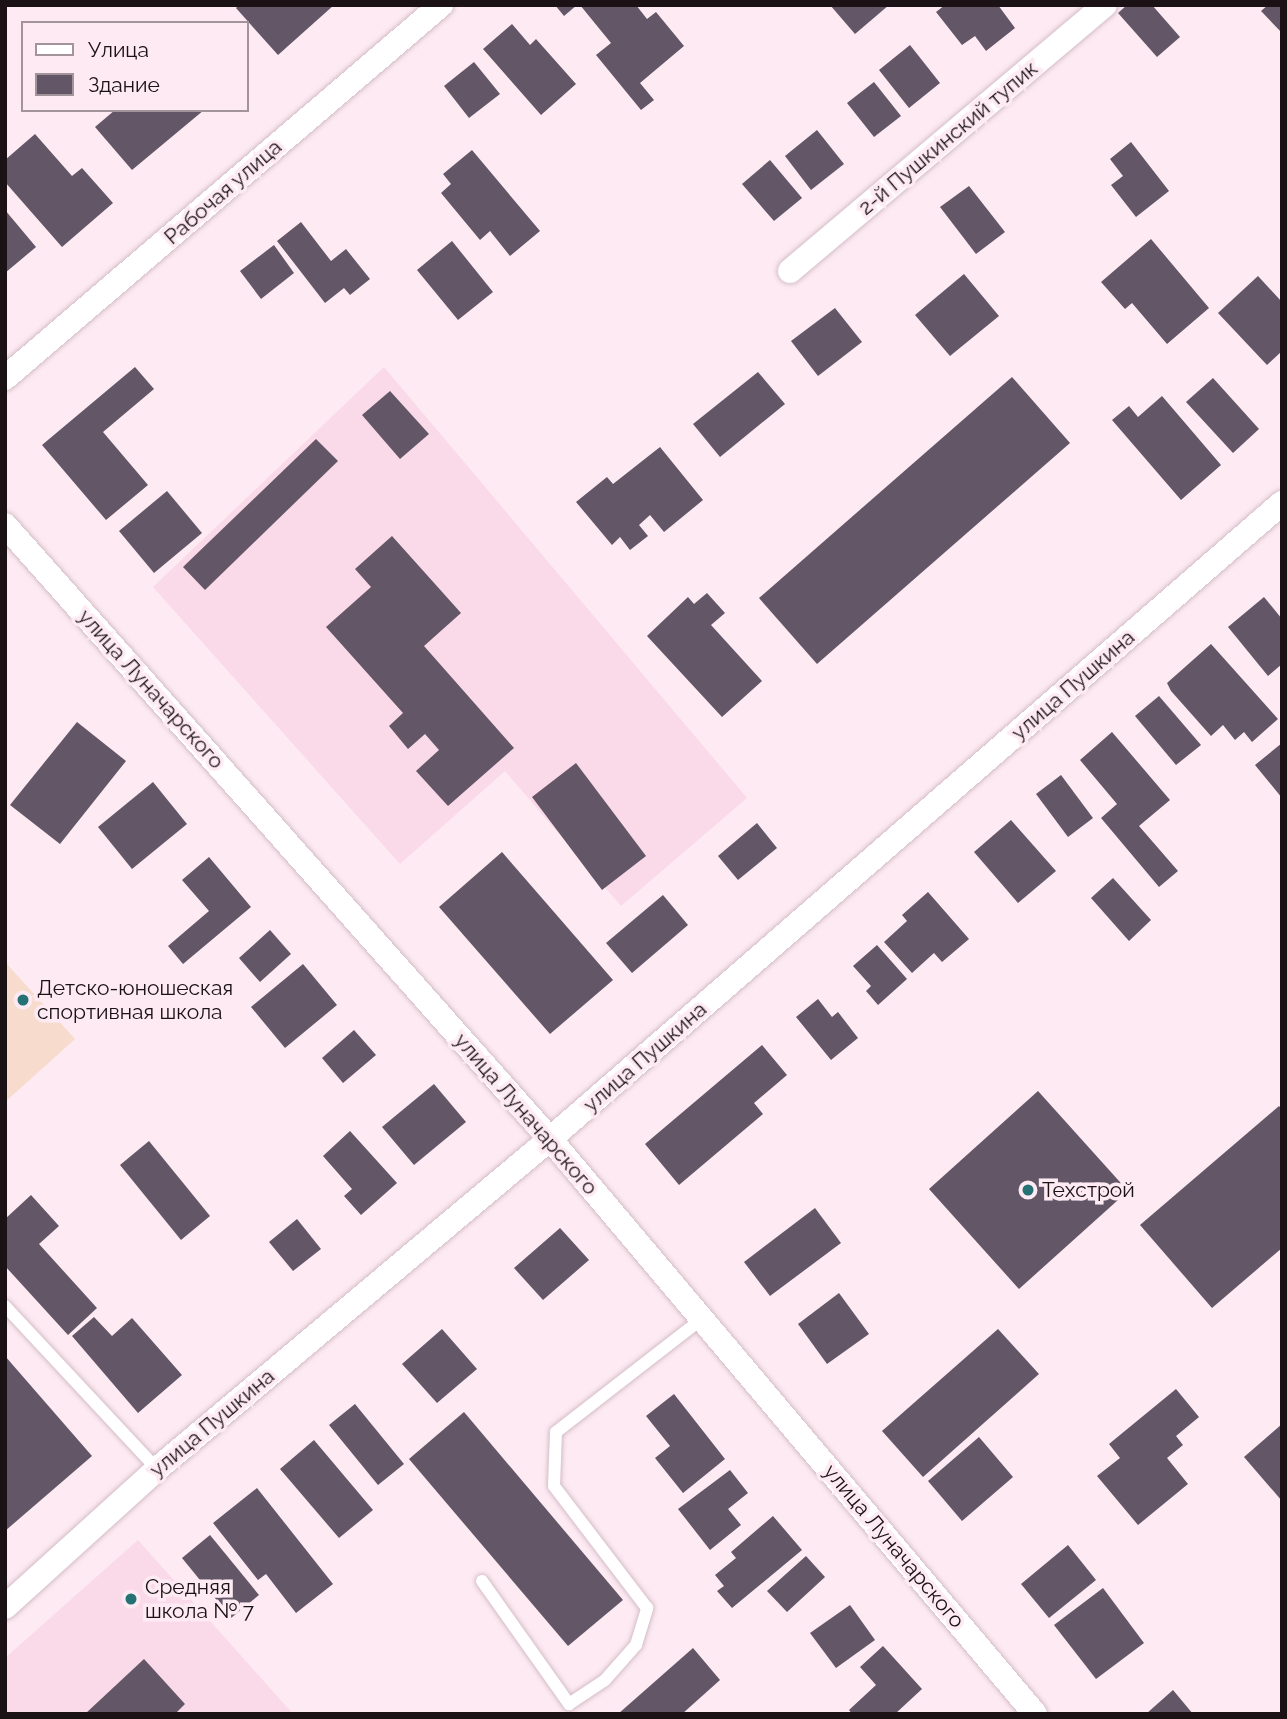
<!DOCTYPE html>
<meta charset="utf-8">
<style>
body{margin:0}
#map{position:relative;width:1287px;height:1719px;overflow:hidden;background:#fdeaf2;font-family:Raleway,sans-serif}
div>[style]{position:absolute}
.built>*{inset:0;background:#fadae8}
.green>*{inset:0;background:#f7dcce}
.building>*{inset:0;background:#635666}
.roads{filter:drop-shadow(0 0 2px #d4bdc7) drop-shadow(0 0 2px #d4bdc7)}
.lane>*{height:12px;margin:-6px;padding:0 6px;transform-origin:6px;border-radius:6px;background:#fff}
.street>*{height:24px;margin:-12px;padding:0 12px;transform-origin:12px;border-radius:12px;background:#fff}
.dots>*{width:19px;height:19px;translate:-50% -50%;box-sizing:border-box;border:4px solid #fdeaf2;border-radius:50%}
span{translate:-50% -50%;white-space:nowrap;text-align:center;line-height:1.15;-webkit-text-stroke:7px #fdeaf2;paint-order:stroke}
.street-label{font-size:21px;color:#1a1215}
.poi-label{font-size:21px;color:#1a1215}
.left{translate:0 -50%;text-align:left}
.frame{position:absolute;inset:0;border:7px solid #1a1215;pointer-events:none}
.legend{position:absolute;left:21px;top:21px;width:228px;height:91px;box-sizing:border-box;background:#fdeaf2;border:2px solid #a2949a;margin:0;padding:9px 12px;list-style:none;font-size:21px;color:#1a1215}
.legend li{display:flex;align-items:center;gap:14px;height:35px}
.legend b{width:35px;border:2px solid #a2949a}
</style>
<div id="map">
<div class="built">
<div style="clip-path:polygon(384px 367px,747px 798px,621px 906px,505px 771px,400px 864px,153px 587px)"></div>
<div style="clip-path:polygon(138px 1540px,293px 1714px,5px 1714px,5px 1658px)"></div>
</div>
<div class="green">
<div style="clip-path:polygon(5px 962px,75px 1039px,5px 1102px)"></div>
</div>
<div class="building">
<div style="clip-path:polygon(239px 5px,334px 5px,278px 55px,236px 8px)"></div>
<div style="clip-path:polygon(555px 5px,577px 5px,564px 16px)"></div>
<div style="clip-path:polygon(580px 5px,636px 5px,647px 19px,656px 12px,684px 46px,640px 83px,654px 100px,641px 110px,596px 55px,611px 43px)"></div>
<div style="clip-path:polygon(830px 5px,889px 5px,855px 34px)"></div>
<div style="clip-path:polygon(945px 5px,998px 5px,1015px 28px,986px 51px,975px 36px,962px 45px,936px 12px)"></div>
<div style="clip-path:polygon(1127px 5px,1152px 5px,1180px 37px,1157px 57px,1118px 13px)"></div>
<div style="clip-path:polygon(1268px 5px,1282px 5px,1282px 33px,1261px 11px)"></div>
<div style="clip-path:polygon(512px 24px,530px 45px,536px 39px,576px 84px,541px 115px,483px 49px)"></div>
<div style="clip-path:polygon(910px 45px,940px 83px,909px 108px,879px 70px)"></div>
<div style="clip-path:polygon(474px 62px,500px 94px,469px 118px,444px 86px)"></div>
<div style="clip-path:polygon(874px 82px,901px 116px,874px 137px,847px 103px)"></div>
<div style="clip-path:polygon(115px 110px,204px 110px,132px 170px,95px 127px)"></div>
<div style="clip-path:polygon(817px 130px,844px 164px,811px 190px,785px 156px)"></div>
<div style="clip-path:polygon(35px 134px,72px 176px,82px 168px,113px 203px,62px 247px,5px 182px,5px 160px)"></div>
<div style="clip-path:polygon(1131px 142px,1169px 191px,1136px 217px,1111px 185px,1123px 176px,1110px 159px)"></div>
<div style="clip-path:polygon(472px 150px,540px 231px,510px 256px,490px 231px,480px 240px,441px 193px,451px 184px,443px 174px)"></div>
<div style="clip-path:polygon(770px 160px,802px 198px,774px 221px,742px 184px)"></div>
<div style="clip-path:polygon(969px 186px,1005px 232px,976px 254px,940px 207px)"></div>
<div style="clip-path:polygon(5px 210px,36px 247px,5px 273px)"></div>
<div style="clip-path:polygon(301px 222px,331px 261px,346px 249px,370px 279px,350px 295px,344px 288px,325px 303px,277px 241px)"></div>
<div style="clip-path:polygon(1151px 239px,1209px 308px,1167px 344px,1132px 303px,1125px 309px,1101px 282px)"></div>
<div style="clip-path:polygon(452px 241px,493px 292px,458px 320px,417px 270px)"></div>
<div style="clip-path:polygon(274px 245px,294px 273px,261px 299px,240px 271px)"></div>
<div style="clip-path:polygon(964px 274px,999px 316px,950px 356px,915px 315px)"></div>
<div style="clip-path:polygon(1258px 276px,1282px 302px,1282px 351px,1267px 365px,1218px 313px)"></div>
<div style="clip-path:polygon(835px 308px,862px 342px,818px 376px,791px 341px)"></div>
<div style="clip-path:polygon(135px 367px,154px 389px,103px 432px,148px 485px,106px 520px,42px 445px)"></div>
<div style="clip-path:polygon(758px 372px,785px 404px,720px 457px,693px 424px)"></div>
<div style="clip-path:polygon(1012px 377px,1070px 443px,817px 664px,759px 598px)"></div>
<div style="clip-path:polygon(1213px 378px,1259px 429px,1233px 453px,1186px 402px)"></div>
<div style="clip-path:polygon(390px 391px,429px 434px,400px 459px,362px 415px)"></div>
<div style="clip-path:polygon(1162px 396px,1221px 465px,1181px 500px,1112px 420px,1129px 406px,1138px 417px)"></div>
<div style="clip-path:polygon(316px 439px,338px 461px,205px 590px,183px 567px)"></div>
<div style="clip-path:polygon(660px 447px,703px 500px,664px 532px,650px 515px,639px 525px,648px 536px,630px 550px,620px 537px,612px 545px,576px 502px,607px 477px,613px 484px)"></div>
<div style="clip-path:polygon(167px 491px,202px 533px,154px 573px,119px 531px)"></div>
<div style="clip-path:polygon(392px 536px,461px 613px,424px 646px,514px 748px,448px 806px,416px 771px,439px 750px,425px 734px,408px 749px,389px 726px,403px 713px,326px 627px,371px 587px,355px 569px)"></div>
<div style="clip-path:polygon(707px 593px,725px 613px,711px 625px,762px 681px,722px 717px,647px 636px,688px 597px,694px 604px)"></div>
<div style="clip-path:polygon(1264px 597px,1282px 619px,1282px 664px,1268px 676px,1228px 627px)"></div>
<div style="clip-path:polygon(1211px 644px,1278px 719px,1252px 742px,1244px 732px,1235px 740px,1223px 725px,1211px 736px,1171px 691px,1167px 683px)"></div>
<div style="clip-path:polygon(1159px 696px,1201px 745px,1176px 765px,1135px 716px)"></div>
<div style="clip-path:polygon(77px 722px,126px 761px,60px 844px,10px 805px)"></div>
<div style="clip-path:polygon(1112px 732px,1170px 800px,1139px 826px,1178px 871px,1159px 887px,1101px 818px,1117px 804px,1080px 760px)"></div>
<div style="clip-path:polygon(1282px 743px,1282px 798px,1255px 765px)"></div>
<div style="clip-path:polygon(576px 763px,646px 856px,602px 890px,532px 797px)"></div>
<div style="clip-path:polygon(1061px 775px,1093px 818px,1068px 837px,1036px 794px)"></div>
<div style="clip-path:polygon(153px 782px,187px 824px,132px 869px,98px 827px)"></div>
<div style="clip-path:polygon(1011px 820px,1056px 871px,1018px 903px,974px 852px)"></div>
<div style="clip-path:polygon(757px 823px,777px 848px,738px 880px,718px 856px)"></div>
<div style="clip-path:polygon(502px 852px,613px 980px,550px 1034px,439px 907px)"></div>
<div style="clip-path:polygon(209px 857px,251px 907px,183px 964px,168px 946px,209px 911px,182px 880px)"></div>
<div style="clip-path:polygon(1113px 878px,1151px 920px,1129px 941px,1091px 898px)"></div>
<div style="clip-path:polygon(928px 892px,969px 939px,942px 962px,934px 953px,912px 973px,884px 942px,907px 921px,902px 915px)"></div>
<div style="clip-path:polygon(663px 895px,688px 925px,632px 973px,606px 943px)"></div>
<div style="clip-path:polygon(270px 930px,291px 954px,260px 982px,239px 958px)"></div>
<div style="clip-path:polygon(877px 945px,907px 979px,878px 1005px,866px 991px,871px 986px,853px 966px)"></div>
<div style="clip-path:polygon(303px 964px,337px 1005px,285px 1048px,251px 1007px)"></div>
<div style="clip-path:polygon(818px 999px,832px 1017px,838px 1012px,858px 1038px,831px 1060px,796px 1017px)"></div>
<div style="clip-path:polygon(354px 1030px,376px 1055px,343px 1083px,322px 1058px)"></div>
<div style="clip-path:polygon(762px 1045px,787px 1075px,754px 1103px,763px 1114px,679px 1185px,645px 1144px)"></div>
<div style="clip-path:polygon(434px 1084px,466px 1122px,414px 1165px,382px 1127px)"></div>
<div style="clip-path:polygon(1038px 1091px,1128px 1191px,1019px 1289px,929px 1189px)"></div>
<div style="clip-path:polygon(1279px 1106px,1282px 1109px,1282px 1248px,1212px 1308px,1140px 1225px)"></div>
<div style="clip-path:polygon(350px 1131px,397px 1183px,361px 1215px,344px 1196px,352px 1189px,323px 1156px)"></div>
<div style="clip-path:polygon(149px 1141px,210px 1216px,181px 1240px,120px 1165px)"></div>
<div style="clip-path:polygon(31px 1195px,59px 1226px,39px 1244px,97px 1308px,68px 1335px,5px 1266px,5px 1219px)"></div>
<div style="clip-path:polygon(815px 1208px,841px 1243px,770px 1296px,744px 1262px)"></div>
<div style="clip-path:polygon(297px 1219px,321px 1249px,293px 1271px,269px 1242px)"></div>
<div style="clip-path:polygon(560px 1228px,589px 1260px,543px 1300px,514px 1268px)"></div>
<div style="clip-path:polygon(839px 1293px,869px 1334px,827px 1364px,798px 1324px)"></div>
<div style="clip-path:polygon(94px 1317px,112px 1336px,132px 1318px,182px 1375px,138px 1413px,72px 1336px)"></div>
<div style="clip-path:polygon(442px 1329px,477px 1369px,437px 1403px,402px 1364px)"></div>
<div style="clip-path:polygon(998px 1329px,1039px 1374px,923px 1477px,882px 1431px)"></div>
<div style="clip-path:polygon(5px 1356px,92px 1456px,5px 1531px)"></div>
<div style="clip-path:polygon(1176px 1389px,1199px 1417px,1176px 1436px,1183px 1445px,1167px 1458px,1188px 1484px,1138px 1525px,1097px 1476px,1120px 1458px,1109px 1444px)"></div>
<div style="clip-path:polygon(674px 1394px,725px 1459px,683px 1493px,655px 1458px,670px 1446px,646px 1416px)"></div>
<div style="clip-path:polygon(355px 1404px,404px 1464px,378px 1485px,329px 1425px)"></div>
<div style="clip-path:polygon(464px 1412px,623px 1600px,568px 1646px,409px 1459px)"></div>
<div style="clip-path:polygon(1282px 1424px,1282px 1501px,1244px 1457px)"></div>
<div style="clip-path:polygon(979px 1437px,1013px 1477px,962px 1521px,928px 1481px)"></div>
<div style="clip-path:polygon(314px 1440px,373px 1510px,339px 1538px,280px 1469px)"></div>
<div style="clip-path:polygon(730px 1470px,748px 1493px,728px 1509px,741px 1525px,710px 1550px,678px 1509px)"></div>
<div style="clip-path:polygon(257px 1488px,333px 1584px,296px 1613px,266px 1574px,258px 1580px,213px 1523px)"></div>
<div style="clip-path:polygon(773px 1516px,802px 1550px,732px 1608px,717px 1591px,724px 1586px,715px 1575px,736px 1558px,731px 1552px)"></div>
<div style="clip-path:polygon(210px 1535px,259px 1595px,231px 1618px,182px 1558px)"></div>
<div style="clip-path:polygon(1068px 1545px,1096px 1580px,1049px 1618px,1021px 1584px)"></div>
<div style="clip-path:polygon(806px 1556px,825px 1577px,787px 1612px,767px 1591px)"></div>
<div style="clip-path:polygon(1103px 1588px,1144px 1643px,1096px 1679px,1054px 1625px)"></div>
<div style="clip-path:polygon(850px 1605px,875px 1640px,836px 1668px,810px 1633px)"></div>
<div style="clip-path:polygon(883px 1646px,922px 1689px,895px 1714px,852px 1714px,849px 1710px,876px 1685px,860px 1667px)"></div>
<div style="clip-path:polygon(693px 1648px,720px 1680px,682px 1714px,618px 1714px)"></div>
<div style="clip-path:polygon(144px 1659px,185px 1704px,175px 1714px,85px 1714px)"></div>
<div style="clip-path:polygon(1173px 1690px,1193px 1714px,1146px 1714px)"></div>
</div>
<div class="roads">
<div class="lane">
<div style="left:5px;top:1306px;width:223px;rotate:47deg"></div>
<div style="left:482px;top:1581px;width:151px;rotate:54.7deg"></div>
<div style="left:569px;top:1704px;width:43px;rotate:-33.7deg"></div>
<div style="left:605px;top:1680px;width:47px;rotate:-48.5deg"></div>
<div style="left:636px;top:1645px;width:39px;rotate:-73deg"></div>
<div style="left:647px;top:1608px;width:153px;rotate:-127.3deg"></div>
<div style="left:554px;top:1486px;width:54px;rotate:-87.9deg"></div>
<div style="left:556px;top:1432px;width:186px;rotate:-37.8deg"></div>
</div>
<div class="street">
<div style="left:790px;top:271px;width:412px;rotate:-40.2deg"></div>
<div style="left:5px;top:378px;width:574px;rotate:-40.55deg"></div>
<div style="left:5px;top:525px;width:821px;rotate:48.41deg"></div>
<div style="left:550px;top:1139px;width:752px;rotate:49.85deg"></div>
<div style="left:5px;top:1607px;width:205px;rotate:-42.2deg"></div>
<div style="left:157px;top:1469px;width:513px;rotate:-40.02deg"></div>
<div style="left:550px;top:1139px;width:970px;rotate:-40.99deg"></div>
</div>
</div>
<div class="dots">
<div style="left:23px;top:1000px;background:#267174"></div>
<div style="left:1028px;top:1190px;background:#267174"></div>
<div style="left:131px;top:1599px;background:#267174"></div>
</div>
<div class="street-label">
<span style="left:948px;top:138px;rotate:-40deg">2-й Пушкинский тупик</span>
<span style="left:223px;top:192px;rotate:-41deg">Рабочая улица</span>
<span style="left:1073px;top:685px;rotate:-41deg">улица Пушкина</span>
<span style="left:151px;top:689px;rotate:48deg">улица Луначарского</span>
<span style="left:645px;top:1057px;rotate:-41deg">улица Пушкина</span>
<span style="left:526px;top:1114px;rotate:49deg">улица Луначарского</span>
<span style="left:212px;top:1423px;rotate:-40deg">улица Пушкина</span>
<span style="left:894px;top:1546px;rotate:50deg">улица Луначарского</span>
</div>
<div class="poi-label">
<span class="left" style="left:37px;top:1000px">Детско-юношеская<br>спортивная школа</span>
<span class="left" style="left:1042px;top:1190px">Техстрой</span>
<span class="left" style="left:145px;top:1599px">Средняя<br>школа № 7</span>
</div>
<div class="frame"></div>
<ul class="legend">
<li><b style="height:9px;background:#fff"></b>Улица</li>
<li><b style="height:19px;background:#635666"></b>Здание</li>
</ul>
</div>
